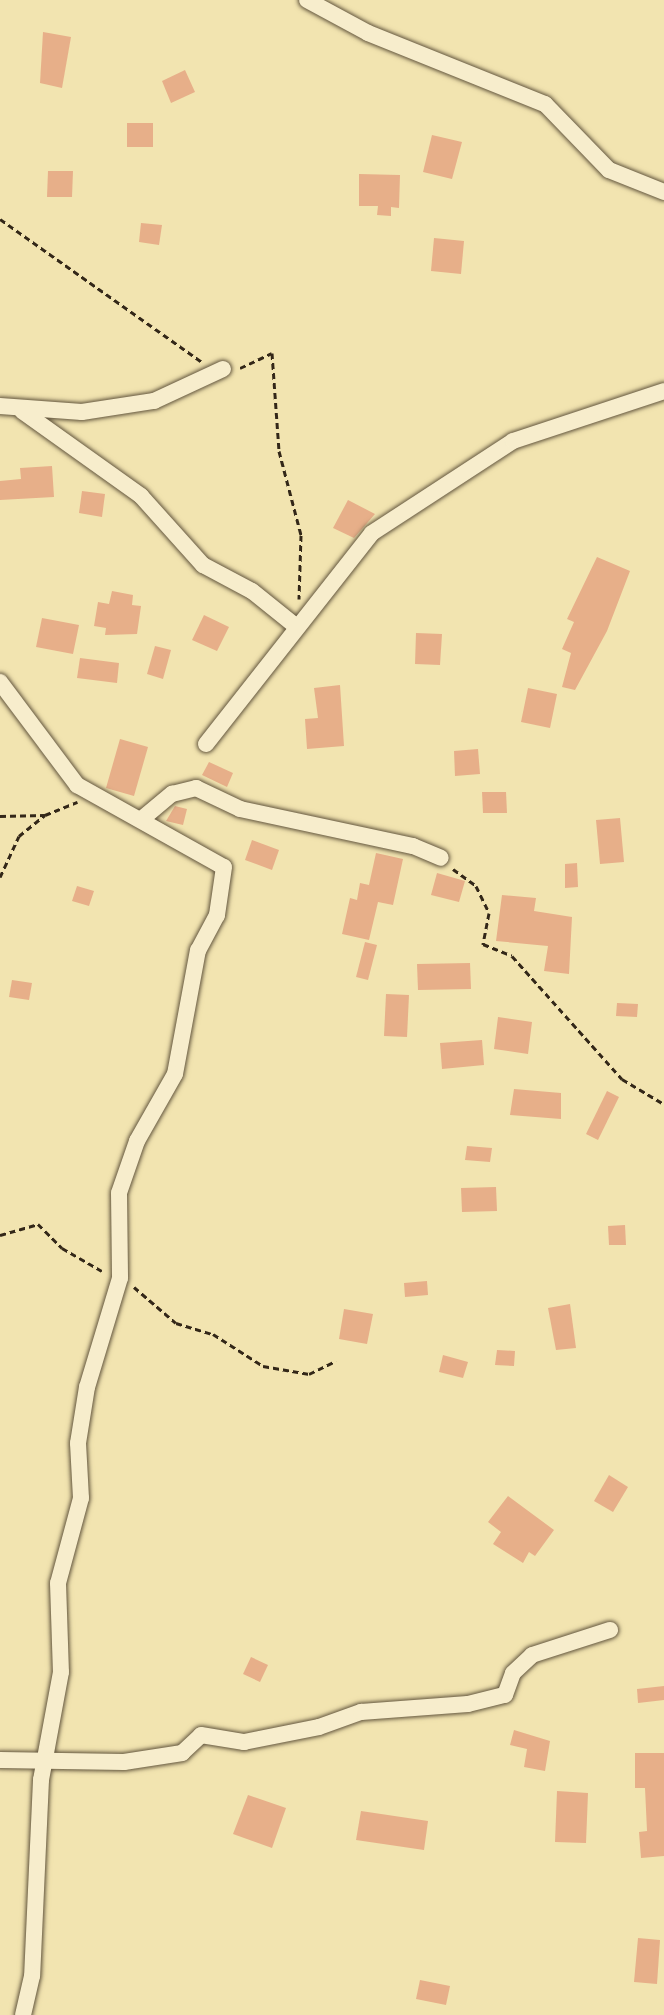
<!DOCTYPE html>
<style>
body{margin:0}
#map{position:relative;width:664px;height:2015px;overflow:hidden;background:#f2e4b0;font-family:"IM FELL French Canon",serif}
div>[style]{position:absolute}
.building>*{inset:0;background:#e7af89}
.path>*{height:3px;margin-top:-1.5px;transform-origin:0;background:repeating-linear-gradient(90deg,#332718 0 6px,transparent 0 10px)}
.roads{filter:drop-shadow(0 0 2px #63563e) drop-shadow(0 0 2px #63563e)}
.minor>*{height:16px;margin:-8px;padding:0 8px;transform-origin:8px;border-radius:8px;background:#f7edcc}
span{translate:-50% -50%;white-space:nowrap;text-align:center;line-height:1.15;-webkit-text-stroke:7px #f7edcc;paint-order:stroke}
</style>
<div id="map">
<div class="building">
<div style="clip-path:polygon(43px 32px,71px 37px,62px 88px,40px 83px)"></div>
<div style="clip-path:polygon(185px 70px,195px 92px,171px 103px,162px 81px)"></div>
<div style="clip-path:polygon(127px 123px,153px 123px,153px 147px,127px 147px)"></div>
<div style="clip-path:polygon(432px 135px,462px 142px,452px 179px,423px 172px)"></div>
<div style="clip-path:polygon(48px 171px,73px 171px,72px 197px,47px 197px)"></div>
<div style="clip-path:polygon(359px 174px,400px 175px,399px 208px,391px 207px,391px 216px,377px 215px,378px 206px,359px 206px)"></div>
<div style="clip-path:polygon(141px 223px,162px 225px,159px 245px,139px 242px)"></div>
<div style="clip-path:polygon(434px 238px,464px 241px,461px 274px,431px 271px)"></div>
<div style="clip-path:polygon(52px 466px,54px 497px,0 500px,0 481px,21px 479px,20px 468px)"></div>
<div style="clip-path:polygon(82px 491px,105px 494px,102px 517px,79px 513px)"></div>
<div style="clip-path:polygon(348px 500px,375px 514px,354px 538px,333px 528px)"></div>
<div style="clip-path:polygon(597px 557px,630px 571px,607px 631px,575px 690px,562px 687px,571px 653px,562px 649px,574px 622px,567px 619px)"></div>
<div style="clip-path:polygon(112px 591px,133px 595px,132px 605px,141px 606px,137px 634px,105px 635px,106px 628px,94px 626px,98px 602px,109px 604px)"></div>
<div style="clip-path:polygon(204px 615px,229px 627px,217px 651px,192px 640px)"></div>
<div style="clip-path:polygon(42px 618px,79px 625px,73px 654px,36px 647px)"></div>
<div style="clip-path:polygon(416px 633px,442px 634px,440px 665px,415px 664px)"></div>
<div style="clip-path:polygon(155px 646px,171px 650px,163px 679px,147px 674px)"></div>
<div style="clip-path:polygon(80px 658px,119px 663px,117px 683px,77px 678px)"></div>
<div style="clip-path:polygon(340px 685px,344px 746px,307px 749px,305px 719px,318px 718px,314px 688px)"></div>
<div style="clip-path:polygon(528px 688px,557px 694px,550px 728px,521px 722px)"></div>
<div style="clip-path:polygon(120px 739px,148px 747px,134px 796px,106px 788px)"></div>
<div style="clip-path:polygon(478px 749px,480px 774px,455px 776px,454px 751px)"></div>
<div style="clip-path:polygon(209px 762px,233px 773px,227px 787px,202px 775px)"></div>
<div style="clip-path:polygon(482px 792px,506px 792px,507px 813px,483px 813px)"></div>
<div style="clip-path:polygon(175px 806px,187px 809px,183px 825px,166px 821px)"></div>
<div style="clip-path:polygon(620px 818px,624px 862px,600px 864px,596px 820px)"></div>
<div style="clip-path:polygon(252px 840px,279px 850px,272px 870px,245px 860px)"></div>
<div style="clip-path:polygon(376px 853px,403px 859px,393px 905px,378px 902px,369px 940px,342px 934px,350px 898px,357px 900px,360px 883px,369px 885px)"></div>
<div style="clip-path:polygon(577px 863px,578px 887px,565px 888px,565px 864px)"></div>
<div style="clip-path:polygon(437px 873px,465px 881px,459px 902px,431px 895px)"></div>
<div style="clip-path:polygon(77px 886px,94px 891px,89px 906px,72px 901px)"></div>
<div style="clip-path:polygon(502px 895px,536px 898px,534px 911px,572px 917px,569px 974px,544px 971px,548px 946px,496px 941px)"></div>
<div style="clip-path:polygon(365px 942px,377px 945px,368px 980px,356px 977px)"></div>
<div style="clip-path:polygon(470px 963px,471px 989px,418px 990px,417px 964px)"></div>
<div style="clip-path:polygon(12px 980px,32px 983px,29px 1000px,9px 997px)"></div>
<div style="clip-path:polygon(386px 994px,409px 995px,407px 1037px,384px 1036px)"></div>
<div style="clip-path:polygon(617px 1003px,638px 1004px,637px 1017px,616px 1016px)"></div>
<div style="clip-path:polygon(498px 1017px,532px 1022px,528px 1054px,494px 1049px)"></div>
<div style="clip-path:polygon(482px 1040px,484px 1065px,442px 1069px,440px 1043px)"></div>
<div style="clip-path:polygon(514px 1089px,561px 1093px,561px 1119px,510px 1115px)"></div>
<div style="clip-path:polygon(607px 1091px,619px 1097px,598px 1140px,586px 1134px)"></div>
<div style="clip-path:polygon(467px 1146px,492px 1148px,490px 1162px,465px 1160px)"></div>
<div style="clip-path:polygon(496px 1187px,497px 1211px,462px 1212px,461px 1188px)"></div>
<div style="clip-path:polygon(625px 1225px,626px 1245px,609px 1245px,608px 1226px)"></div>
<div style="clip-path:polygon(427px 1281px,428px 1295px,405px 1297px,404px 1283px)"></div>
<div style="clip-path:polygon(570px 1304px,576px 1348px,556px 1350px,548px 1308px)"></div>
<div style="clip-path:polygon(344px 1309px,373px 1314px,367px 1344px,339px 1339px)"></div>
<div style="clip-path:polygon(497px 1350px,515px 1351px,514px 1366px,495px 1365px)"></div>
<div style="clip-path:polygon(443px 1355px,468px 1362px,463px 1378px,439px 1372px)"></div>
<div style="clip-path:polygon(609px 1475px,628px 1487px,613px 1512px,594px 1501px)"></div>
<div style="clip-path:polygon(508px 1496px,554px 1530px,535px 1556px,529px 1552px,523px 1563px,493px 1544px,501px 1532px,488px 1522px)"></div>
<div style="clip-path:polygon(251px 1657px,268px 1665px,260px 1682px,243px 1674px)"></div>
<div style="clip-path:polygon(664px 1686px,664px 1700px,638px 1703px,637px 1689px)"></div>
<div style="clip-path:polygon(514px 1730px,550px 1741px,545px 1771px,524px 1767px,527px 1749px,510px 1745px)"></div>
<div style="clip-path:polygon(635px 1753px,664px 1753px,664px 1856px,641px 1858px,639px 1832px,647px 1831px,645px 1788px,635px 1788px)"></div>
<div style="clip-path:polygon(557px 1791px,588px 1793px,586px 1843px,555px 1842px)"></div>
<div style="clip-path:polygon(248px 1795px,286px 1808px,272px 1848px,233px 1834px)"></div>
<div style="clip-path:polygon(361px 1811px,428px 1821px,424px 1850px,356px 1840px)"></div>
<div style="clip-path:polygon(638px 1938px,660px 1940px,657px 1984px,634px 1982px)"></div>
<div style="clip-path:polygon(420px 1980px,450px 1986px,446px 2005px,416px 1999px)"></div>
</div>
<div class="path">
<div style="left:0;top:219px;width:247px;rotate:35.3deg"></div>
<div style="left:240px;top:368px;width:35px;rotate:-25deg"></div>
<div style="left:272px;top:353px;width:98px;rotate:85.9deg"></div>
<div style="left:279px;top:451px;width:87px;rotate:75.3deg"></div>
<div style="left:301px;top:535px;width:64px;rotate:91.8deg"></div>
<div style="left:0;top:816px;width:45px;rotate:-1.3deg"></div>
<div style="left:45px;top:815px;width:35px;rotate:-22deg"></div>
<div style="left:453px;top:869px;width:29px;rotate:36deg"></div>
<div style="left:476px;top:886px;width:30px;rotate:64deg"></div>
<div style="left:489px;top:913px;width:32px;rotate:101deg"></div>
<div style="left:483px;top:944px;width:31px;rotate:22deg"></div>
<div style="left:512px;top:956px;width:165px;rotate:48.2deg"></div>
<div style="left:622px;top:1079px;width:49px;rotate:30.8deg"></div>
<div style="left:0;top:877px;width:45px;rotate:-65.1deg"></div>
<div style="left:19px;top:836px;width:33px;rotate:-39deg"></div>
<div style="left:0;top:1235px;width:40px;rotate:-16deg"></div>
<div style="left:38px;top:1224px;width:34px;rotate:45deg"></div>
<div style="left:62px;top:1248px;width:46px;rotate:29.9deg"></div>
<div style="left:134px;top:1287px;width:55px;rotate:40.6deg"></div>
<div style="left:176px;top:1323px;width:39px;rotate:17deg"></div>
<div style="left:213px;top:1334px;width:59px;rotate:32.6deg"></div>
<div style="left:263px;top:1366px;width:47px;rotate:9.9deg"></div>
<div style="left:309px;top:1374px;width:30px;rotate:-26deg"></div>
</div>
<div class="roads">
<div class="minor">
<div style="left:307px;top:0;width:69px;rotate:28.4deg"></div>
<div style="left:368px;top:33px;width:191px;rotate:21.9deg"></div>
<div style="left:545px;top:104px;width:92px;rotate:45.9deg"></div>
<div style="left:609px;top:170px;width:59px;rotate:21.8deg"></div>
<div style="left:0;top:406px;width:82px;rotate:4.2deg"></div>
<div style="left:82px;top:412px;width:73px;rotate:-8.7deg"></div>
<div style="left:154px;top:401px;width:76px;rotate:-24.9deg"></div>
<div style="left:22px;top:411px;width:146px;rotate:35.5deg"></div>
<div style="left:141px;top:496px;width:93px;rotate:48.1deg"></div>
<div style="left:203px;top:565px;width:55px;rotate:28deg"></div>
<div style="left:252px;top:591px;width:51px;rotate:38.7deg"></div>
<div style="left:0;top:682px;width:129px;rotate:53.2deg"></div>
<div style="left:77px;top:785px;width:168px;rotate:29.2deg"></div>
<div style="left:224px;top:867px;width:49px;rotate:98.3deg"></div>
<div style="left:217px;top:915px;width:40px;rotate:118deg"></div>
<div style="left:198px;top:950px;width:126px;rotate:100.5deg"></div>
<div style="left:175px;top:1074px;width:77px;rotate:119.6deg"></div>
<div style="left:137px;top:1141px;width:55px;rotate:109.1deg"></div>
<div style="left:119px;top:1193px;width:85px;rotate:89.3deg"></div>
<div style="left:120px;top:1278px;width:114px;rotate:106.8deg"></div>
<div style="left:87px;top:1387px;width:57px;rotate:99.1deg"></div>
<div style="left:78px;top:1443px;width:55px;rotate:86.9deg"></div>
<div style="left:81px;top:1498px;width:88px;rotate:105.1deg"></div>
<div style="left:58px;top:1583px;width:89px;rotate:88.1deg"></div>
<div style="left:61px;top:1672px;width:110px;rotate:100.5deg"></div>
<div style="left:41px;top:1780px;width:196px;rotate:92.6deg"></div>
<div style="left:32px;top:1976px;width:40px;rotate:103deg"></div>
<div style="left:206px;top:744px;width:268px;rotate:-51.8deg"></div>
<div style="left:372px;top:533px;width:168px;rotate:-33.1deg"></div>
<div style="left:513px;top:441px;width:159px;rotate:-18.3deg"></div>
<div style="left:143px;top:818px;width:38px;rotate:-40deg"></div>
<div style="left:172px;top:794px;width:25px;rotate:-14deg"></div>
<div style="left:196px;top:788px;width:49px;rotate:25.5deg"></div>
<div style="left:240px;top:809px;width:177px;rotate:12.1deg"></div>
<div style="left:413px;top:846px;width:30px;rotate:23deg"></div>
<div style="left:0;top:1760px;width:124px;rotate:0.9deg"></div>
<div style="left:124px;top:1762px;width:59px;rotate:-8.8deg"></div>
<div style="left:182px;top:1753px;width:26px;rotate:-43deg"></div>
<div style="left:201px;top:1735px;width:44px;rotate:9.2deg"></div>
<div style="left:244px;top:1742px;width:76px;rotate:-11.3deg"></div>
<div style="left:319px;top:1727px;width:45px;rotate:-19.7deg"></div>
<div style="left:361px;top:1712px;width:107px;rotate:-4.3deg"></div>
<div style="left:468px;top:1704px;width:38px;rotate:-14deg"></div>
<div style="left:505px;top:1695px;width:23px;rotate:-70deg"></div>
<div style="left:513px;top:1673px;width:26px;rotate:-43deg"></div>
<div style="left:532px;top:1655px;width:82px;rotate:-17.8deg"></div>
</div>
</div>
</div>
